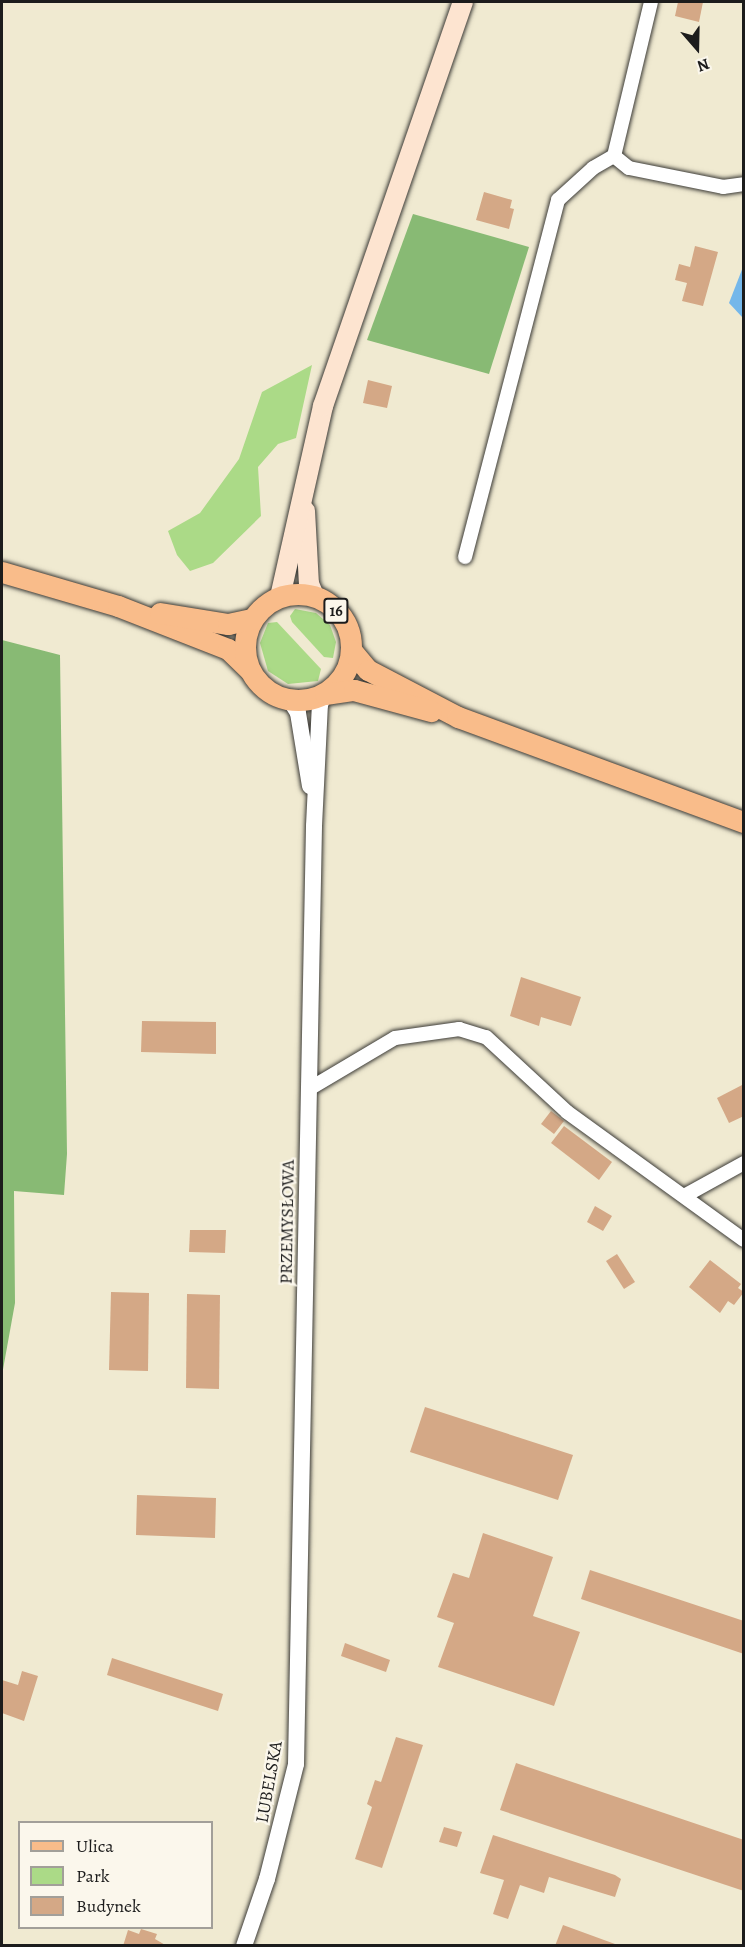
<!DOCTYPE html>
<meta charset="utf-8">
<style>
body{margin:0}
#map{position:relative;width:745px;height:1947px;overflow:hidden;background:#f0ead1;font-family:Alegreya,serif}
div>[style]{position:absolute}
.green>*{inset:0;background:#abda87}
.forest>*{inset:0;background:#88ba74}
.water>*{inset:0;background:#74b7ea}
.building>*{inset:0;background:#d4a886}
.roads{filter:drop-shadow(0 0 2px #3c3b37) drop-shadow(0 0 2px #3c3b37)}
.minor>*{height:14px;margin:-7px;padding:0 7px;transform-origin:7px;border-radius:7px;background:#fff}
.tertiary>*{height:16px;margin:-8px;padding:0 8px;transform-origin:8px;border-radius:8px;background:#fff}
.secondary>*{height:20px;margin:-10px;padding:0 10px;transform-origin:10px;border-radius:10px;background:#fde4d0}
.primary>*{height:21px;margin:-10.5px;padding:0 10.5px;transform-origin:10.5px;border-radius:10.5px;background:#f9bc8a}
.primary>.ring{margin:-10.5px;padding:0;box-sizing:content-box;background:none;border:21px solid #f9bc8a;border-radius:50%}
span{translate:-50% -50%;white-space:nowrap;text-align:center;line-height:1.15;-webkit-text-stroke:4.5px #fbf7ec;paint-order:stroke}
.shield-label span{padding:2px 4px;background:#fbf7ec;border:2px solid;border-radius:4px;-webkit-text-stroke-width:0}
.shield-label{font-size:16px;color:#1c1c1c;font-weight:700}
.street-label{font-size:18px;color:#1c1c1c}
.frame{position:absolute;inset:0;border:3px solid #1c1c1c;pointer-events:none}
.legend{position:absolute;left:18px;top:1821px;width:195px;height:108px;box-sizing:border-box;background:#fbf7ec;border:2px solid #a29f99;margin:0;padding:8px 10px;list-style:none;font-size:18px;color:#1c1c1c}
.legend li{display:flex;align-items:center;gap:12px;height:30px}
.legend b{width:30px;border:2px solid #a29f99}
.north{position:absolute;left:667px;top:18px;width:60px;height:60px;-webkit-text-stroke:4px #fbf7ec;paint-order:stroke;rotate:160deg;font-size:16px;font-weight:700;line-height:24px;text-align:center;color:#1c1c1c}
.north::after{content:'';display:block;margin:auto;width:21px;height:27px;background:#1c1c1c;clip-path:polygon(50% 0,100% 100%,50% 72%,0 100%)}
</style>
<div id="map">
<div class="green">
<div style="clip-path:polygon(312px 365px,296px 438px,278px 444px,258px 467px,261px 516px,213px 563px,190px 571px,177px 555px,168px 531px,200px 513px,239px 459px,262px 392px)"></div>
<div style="clip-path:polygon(295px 609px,316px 613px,330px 625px,336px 642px,333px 658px,324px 657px,292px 622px,290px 616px)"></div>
<div style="clip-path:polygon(277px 622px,321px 669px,318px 681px,288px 684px,268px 671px,260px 643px,268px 623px)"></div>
</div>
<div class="forest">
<div style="clip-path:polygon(413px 214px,529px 247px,489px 374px,367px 340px)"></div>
<div style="clip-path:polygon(2px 640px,60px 655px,67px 1154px,64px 1195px,14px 1191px,15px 1303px,2px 1375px)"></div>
</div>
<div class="water">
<div style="clip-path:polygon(743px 267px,744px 318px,743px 318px,729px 303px)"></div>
</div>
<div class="building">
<div style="clip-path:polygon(678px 2px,703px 2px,699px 22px,675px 16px)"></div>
<div style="clip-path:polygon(484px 192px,512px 200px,510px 208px,514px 209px,509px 229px,476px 220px)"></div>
<div style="clip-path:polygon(695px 246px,718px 252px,703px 306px,682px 301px,687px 283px,675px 280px,679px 264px,690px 267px)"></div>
<div style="clip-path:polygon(368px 380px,392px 386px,387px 408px,363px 403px)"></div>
<div style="clip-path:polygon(521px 977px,581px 997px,571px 1026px,541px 1017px,539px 1026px,510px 1016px)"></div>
<div style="clip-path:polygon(142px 1021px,216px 1022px,216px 1054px,141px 1052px)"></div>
<div style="clip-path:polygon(744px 1084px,744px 1116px,729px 1123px,717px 1098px)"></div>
<div style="clip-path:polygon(551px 1111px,564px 1121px,554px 1134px,541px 1124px)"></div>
<div style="clip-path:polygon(564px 1126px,612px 1162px,599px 1180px,551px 1143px)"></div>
<div style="clip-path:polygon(595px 1206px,612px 1216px,603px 1231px,587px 1222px)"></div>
<div style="clip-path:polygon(190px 1230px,226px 1230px,225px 1253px,189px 1252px)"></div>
<div style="clip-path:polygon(617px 1254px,635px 1282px,624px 1289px,606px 1261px)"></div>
<div style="clip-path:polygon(710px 1260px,741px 1284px,738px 1288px,744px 1292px,734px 1305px,728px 1301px,720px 1313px,689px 1287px)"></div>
<div style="clip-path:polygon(111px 1292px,149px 1293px,148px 1371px,109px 1370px)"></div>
<div style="clip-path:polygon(187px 1294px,220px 1295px,219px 1389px,186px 1388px)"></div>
<div style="clip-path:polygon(425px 1407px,573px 1455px,558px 1500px,410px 1452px)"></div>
<div style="clip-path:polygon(137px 1495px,216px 1498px,215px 1538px,136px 1535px)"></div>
<div style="clip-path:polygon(483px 1533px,553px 1557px,533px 1616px,580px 1632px,554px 1706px,438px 1667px,454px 1623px,437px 1617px,453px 1573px,469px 1578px)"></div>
<div style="clip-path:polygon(590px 1570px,744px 1621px,744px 1654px,581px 1599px)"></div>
<div style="clip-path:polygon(345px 1643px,390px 1660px,386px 1672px,341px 1656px)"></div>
<div style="clip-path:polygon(112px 1658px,223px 1694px,218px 1711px,107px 1675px)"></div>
<div style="clip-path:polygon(22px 1671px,38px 1676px,24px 1721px,2px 1713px,2px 1680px,18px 1685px)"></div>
<div style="clip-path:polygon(396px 1737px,423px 1745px,382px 1868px,355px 1859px,372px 1807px,367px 1804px,375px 1780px,381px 1782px)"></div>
<div style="clip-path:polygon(516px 1763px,744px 1840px,744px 1891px,500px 1810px)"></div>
<div style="clip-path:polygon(444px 1827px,462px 1832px,457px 1847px,439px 1842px)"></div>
<div style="clip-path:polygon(493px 1835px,615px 1875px,621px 1879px,615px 1897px,549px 1877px,544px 1893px,520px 1885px,508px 1919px,493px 1914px,504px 1880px,480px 1873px)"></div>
<div style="clip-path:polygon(563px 1925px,615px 1944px,614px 1946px,555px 1946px)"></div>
<div style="clip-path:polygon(141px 1929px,157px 1934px,155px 1939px,167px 1946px,123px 1946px,128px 1930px,139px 1934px)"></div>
</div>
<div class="roads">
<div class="minor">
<div style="left:614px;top:156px;width:19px;rotate:39deg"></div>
<div style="left:629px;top:168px;width:96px;rotate:11.4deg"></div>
<div style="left:723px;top:187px;width:21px;rotate:-8deg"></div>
<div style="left:465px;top:557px;width:369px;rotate:-75.4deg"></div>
<div style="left:558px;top:200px;width:47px;rotate:-42.4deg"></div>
<div style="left:593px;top:168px;width:24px;rotate:-30deg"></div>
<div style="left:614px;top:156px;width:158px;rotate:-76.5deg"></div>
<div style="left:309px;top:1089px;width:100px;rotate:-30.7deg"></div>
<div style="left:395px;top:1038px;width:65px;rotate:-8deg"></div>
<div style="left:459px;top:1029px;width:28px;rotate:17deg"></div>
<div style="left:486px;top:1037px;width:110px;rotate:42.8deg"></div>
<div style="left:567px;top:1112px;width:218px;rotate:35.9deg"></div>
<div style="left:686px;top:1195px;width:66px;rotate:-28.9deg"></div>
</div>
<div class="tertiary">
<div style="left:290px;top:700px;width:15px;rotate:58deg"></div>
<div style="left:298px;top:713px;width:74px;rotate:80.7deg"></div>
<div style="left:244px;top:1946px;width:71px;rotate:-71.1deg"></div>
<div style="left:267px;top:1879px;width:119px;rotate:-75.8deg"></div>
<div style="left:296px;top:1764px;width:938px;rotate:-88.9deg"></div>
<div style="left:314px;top:826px;width:121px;rotate:-87.2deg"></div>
<div style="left:320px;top:705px;width:12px;rotate:-70deg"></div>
</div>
<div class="secondary">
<div style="left:305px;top:511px;width:73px;rotate:86.9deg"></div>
<div style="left:309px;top:584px;width:13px;rotate:67deg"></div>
<div style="left:280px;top:597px;width:196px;rotate:-77.3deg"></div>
<div style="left:323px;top:406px;width:428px;rotate:-70.9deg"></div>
</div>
<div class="primary">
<div style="left:2px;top:572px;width:121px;rotate:16.3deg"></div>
<div style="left:118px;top:606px;width:118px;rotate:21.4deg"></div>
<div style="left:228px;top:649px;width:29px;rotate:44deg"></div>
<div class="ring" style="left:245px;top:594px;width:85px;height:85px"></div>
<div style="left:160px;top:613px;width:69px;rotate:9.2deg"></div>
<div style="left:228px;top:624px;width:25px;rotate:-12deg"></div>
<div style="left:351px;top:650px;width:26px;rotate:50deg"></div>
<div style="left:368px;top:670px;width:102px;rotate:27.6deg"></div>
<div style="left:458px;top:717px;width:305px;rotate:20.2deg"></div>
<div style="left:325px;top:694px;width:29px;rotate:-8deg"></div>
<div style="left:354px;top:690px;width:80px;rotate:15.3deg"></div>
</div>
</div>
<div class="shield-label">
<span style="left:336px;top:611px">16</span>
</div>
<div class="street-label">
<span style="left:287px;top:1222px;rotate:-89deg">PRZEMYSŁOWA</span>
<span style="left:269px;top:1782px;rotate:-80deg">LUBELSKA</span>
</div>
<div class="frame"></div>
<ul class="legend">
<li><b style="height:8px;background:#f9bc8a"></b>Ulica</li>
<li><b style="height:16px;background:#abda87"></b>Park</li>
<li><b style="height:16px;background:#d4a886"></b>Budynek</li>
</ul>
<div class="north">N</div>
</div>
